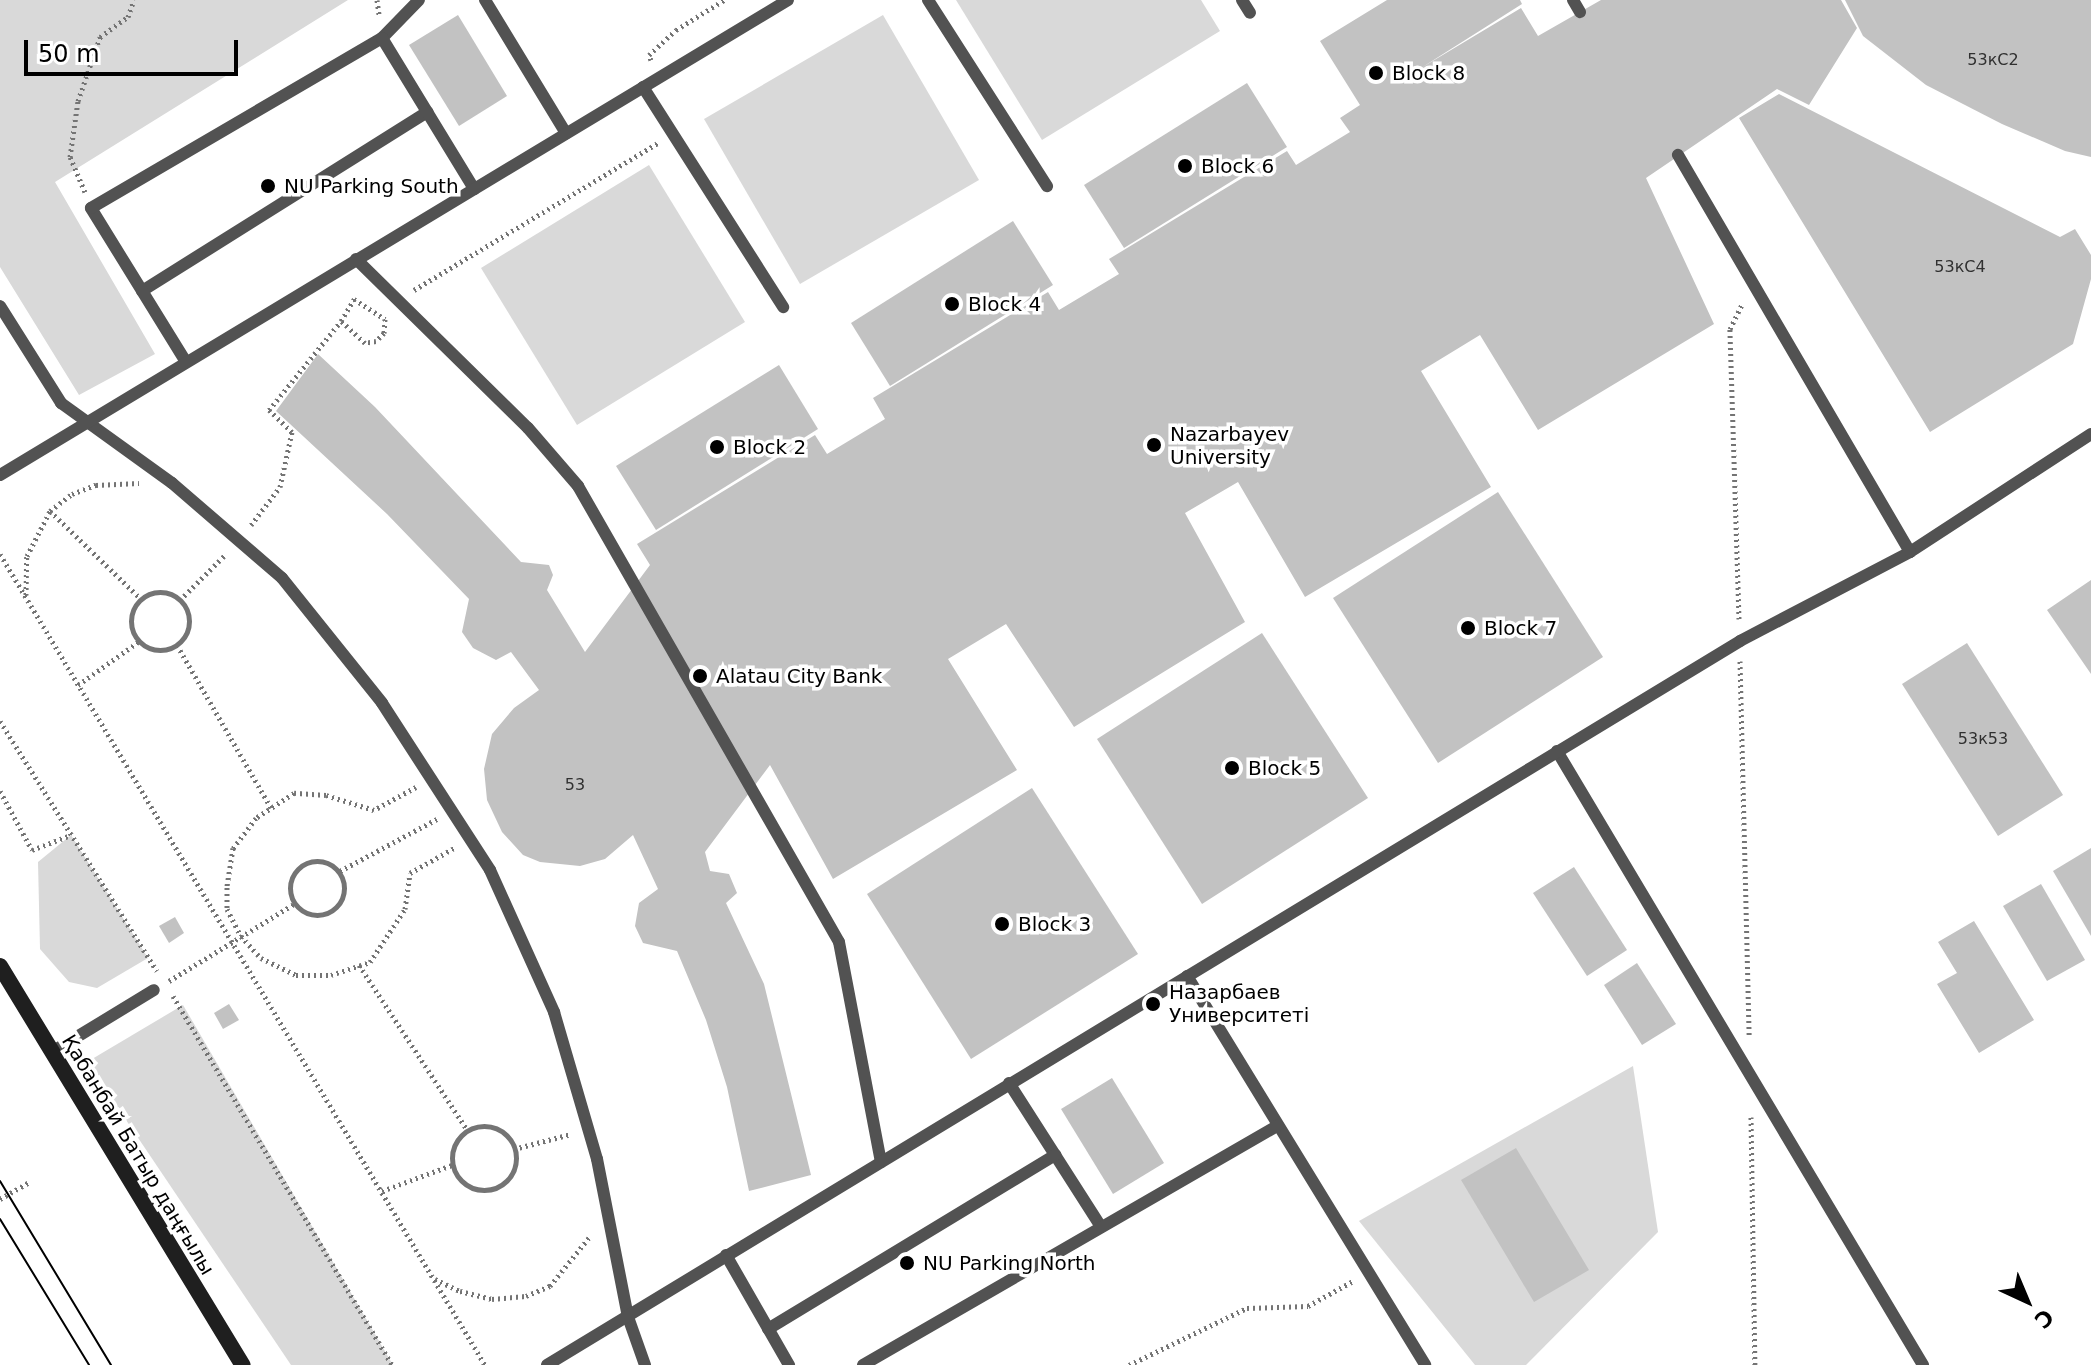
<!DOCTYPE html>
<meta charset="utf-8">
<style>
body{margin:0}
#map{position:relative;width:2091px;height:1365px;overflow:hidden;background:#fff;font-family:"DejaVu Sans",sans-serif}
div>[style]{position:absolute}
.green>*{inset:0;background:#d9d9d9}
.building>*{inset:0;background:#c2c2c2}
.path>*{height:5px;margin-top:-2.5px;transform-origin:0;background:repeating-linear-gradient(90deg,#747474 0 2px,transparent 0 6px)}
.path>.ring{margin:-2.5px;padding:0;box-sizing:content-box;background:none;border:5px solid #747474;border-radius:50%}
.lane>*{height:12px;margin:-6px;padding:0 6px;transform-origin:6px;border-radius:6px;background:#525252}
.secondary>*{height:16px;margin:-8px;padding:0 8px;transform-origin:8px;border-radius:8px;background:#1f1f1f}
.tram>*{height:2px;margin:-1px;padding:0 1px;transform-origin:1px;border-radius:1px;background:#000}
.dots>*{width:22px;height:22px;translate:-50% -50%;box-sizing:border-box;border:4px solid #fff;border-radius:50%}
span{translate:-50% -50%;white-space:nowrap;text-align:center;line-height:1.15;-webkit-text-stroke:7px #fff;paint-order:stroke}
.number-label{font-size:16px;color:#303030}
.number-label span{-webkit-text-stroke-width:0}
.poi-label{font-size:20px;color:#000}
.left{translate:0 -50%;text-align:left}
.street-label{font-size:20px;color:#000}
.north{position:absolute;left:1987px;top:1261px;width:80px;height:80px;-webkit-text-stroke:6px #fff;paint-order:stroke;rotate:136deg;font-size:22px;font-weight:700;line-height:32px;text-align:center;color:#000}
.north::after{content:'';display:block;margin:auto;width:28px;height:36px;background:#000;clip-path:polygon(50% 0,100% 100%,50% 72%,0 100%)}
.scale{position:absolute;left:24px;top:40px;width:214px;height:36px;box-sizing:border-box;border:4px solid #000;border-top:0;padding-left:10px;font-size:24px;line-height:28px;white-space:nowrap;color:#000;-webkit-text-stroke:6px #fff;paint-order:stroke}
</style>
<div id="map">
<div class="green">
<div style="clip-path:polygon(0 0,348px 0,55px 182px,155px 354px,79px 395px,0 267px)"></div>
<div style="clip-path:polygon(956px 0,1201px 0,1220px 31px,1042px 140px)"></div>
<div style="clip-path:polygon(883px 15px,979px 180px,800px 284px,704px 119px)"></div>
<div style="clip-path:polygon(649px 165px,745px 322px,577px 425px,481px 268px)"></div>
<div style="clip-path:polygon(71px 835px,148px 958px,97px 988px,69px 982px,40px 949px,38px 862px)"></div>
<div style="clip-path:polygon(183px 1005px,393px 1365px,291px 1365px,87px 1062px)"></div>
<div style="clip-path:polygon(1633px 1066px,1658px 1232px,1526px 1365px,1475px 1365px,1359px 1221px)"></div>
</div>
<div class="building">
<div style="clip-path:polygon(1387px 0,1520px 0,1522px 4px,1421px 68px,1521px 8px,1538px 36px,1601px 0,1841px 0,1857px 28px,1809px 105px,1777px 89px,1646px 178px,1714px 324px,1538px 430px,1480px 335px,1421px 371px,1491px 487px,1305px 597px,1238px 482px,1185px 513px,1245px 622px,1074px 727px,1006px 624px,948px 659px,1017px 770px,833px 879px,770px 765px,705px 852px,710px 871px,729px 874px,737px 893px,726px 903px,764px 984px,811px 1175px,749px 1191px,727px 1087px,706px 1020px,677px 951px,643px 943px,635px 926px,639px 903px,658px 889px,633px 835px,605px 859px,580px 866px,540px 862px,523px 855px,502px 832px,487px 800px,484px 769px,492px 734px,514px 708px,539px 690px,511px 652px,496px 660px,473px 648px,462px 632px,469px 599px,387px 514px,276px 411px,318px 354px,375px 407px,521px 562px,549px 565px,553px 575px,547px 590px,585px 652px,650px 565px,637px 544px,815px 435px,827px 454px,885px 419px,873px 398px,1048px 292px,1059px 310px,1119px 274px,1109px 259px,1287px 151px,1296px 165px,1350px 132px,1340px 118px,1360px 105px,1320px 41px)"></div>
<div style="clip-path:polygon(1845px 0,2091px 0,2091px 157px,2065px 151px,2002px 124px,1926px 85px,1863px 36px)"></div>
<div style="clip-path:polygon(458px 15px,507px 96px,459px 126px,409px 45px)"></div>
<div style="clip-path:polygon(1247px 83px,1287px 147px,1124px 248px,1084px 185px)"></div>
<div style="clip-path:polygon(1779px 94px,2060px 237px,2075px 229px,2091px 255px,2091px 279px,2073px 344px,1930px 432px,1739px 118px)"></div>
<div style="clip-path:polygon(1013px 221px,1053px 285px,890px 386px,851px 323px)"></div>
<div style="clip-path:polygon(779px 365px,818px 429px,656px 530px,616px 466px)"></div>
<div style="clip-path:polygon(1498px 492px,1603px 657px,1438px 763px,1333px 598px)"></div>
<div style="clip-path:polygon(2091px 580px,2091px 674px,2047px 610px)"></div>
<div style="clip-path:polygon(1262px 633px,1368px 798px,1202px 904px,1097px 739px)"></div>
<div style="clip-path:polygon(1967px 643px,2063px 795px,1998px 836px,1902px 684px)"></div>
<div style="clip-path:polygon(1032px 788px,1138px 954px,971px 1059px,867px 894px)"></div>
<div style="clip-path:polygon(2091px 848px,2091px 936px,2053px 871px)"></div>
<div style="clip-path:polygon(1574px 867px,1627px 950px,1587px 976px,1533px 893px)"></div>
<div style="clip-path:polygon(2041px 884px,2085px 960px,2047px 981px,2003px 906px)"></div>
<div style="clip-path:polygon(175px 917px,184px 933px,169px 943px,159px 926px)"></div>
<div style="clip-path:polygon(1974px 921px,2034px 1020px,1979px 1053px,1937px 984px,1957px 973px,1938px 942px)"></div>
<div style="clip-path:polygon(1637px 963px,1676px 1024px,1642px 1045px,1604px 985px)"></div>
<div style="clip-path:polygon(229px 1004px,239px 1020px,223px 1029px,214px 1013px)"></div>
<div style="clip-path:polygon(1112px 1078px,1164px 1163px,1113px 1194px,1061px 1109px)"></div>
<div style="clip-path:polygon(1516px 1148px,1589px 1270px,1534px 1302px,1461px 1180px)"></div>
</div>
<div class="path">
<div style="left:377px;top:0;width:15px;rotate:82deg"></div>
<div style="left:651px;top:60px;width:5px;rotate:-112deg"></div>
<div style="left:649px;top:55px;width:37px;rotate:-43deg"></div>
<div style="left:676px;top:30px;width:57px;rotate:-32deg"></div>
<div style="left:85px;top:192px;width:38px;rotate:-113deg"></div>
<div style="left:70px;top:157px;width:57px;rotate:-81.9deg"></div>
<div style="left:78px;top:101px;width:68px;rotate:-71deg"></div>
<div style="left:100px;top:37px;width:34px;rotate:-36deg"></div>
<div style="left:128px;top:17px;width:18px;rotate:-71deg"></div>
<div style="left:414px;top:290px;width:286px;rotate:-31.1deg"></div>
<div style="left:50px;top:511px;width:127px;rotate:44deg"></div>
<div style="left:251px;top:525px;width:48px;rotate:-52.7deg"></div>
<div style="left:280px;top:487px;width:56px;rotate:-77.7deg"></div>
<div style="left:292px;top:432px;width:32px;rotate:-136deg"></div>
<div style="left:269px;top:410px;width:114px;rotate:-51deg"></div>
<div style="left:341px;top:321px;width:26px;rotate:-59deg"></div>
<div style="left:354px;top:299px;width:37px;rotate:33deg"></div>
<div style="left:385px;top:319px;width:14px;rotate:94deg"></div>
<div style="left:384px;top:333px;width:11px;rotate:135deg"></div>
<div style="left:376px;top:341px;width:11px;rotate:170deg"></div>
<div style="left:365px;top:343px;width:33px;rotate:-137deg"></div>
<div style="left:0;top:554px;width:945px;rotate:59.12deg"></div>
<div class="ring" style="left:131px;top:592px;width:53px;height:53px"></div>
<div style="left:26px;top:595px;width:39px;rotate:-89deg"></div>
<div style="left:27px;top:556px;width:51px;rotate:-62.9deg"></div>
<div style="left:50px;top:511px;width:28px;rotate:-38deg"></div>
<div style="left:72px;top:494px;width:26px;rotate:-21deg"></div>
<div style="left:96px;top:485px;width:43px;rotate:-2.7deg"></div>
<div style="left:180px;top:600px;width:65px;rotate:-45deg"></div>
<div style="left:1739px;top:619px;width:290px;rotate:-91.8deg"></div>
<div style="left:1730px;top:329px;width:28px;rotate:-64deg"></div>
<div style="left:177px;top:645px;width:188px;rotate:60deg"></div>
<div style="left:1740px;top:661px;width:374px;rotate:88.6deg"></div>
<div style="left:78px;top:685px;width:74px;rotate:-35.6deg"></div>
<div style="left:0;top:721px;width:295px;rotate:57.9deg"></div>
<div style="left:416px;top:787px;width:48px;rotate:151.3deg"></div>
<div style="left:374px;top:810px;width:50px;rotate:-162.6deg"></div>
<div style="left:326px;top:795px;width:32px;rotate:-176deg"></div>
<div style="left:294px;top:793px;width:45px;rotate:146.7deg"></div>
<div style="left:256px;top:818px;width:38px;rotate:127deg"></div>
<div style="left:233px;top:848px;width:39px;rotate:99deg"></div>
<div style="left:227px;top:887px;width:22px;rotate:90deg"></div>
<div style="left:227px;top:909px;width:30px;rotate:63deg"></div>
<div style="left:241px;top:936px;width:30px;rotate:48deg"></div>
<div style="left:261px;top:958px;width:39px;rotate:26deg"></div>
<div style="left:296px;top:975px;width:35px"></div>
<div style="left:331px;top:975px;width:41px;rotate:-18.4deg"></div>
<div style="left:370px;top:962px;width:64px;rotate:-56.6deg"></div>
<div style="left:405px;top:909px;width:36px;rotate:-82deg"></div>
<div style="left:410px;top:873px;width:53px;rotate:-29.5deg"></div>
<div style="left:0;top:791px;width:67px;rotate:61.5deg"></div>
<div style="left:32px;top:850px;width:42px;rotate:-21deg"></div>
<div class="ring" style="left:290px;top:861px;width:49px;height:49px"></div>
<div style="left:340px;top:871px;width:110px;rotate:-28.2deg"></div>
<div style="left:359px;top:965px;width:199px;rotate:56.7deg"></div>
<div style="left:169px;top:981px;width:147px;rotate:-31.6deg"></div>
<div style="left:173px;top:996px;width:429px;rotate:59.3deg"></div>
<div style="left:1751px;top:1117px;width:248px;rotate:89.1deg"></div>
<div class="ring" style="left:452px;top:1126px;width:59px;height:59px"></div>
<div style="left:514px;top:1149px;width:59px;rotate:-14.7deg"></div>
<div style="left:382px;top:1191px;width:75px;rotate:-20.4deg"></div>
<div style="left:0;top:1199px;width:34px;rotate:-30deg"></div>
<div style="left:435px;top:1279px;width:28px;rotate:26deg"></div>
<div style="left:460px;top:1291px;width:33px;rotate:14deg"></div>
<div style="left:492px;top:1299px;width:34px;rotate:-5deg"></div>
<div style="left:526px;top:1296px;width:26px;rotate:-23deg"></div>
<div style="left:550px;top:1286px;width:65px;rotate:-51.2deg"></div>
<div style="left:1129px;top:1365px;width:131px;rotate:-25.8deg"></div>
<div style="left:1247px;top:1308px;width:61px;rotate:-1.9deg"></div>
<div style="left:1308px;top:1306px;width:51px;rotate:-29.1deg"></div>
</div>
<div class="lane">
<div style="left:485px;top:0;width:156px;rotate:58.7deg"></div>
<div style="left:928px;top:0;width:221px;rotate:57.4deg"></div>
<div style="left:1242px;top:0;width:15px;rotate:58deg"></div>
<div style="left:1573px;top:0;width:14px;rotate:60deg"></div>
<div style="left:382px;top:38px;width:53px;rotate:-45.8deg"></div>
<div style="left:643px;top:87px;width:261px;rotate:57.5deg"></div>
<div style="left:356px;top:259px;width:241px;rotate:44.5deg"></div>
<div style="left:528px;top:428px;width:77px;rotate:49.2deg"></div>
<div style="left:578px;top:486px;width:525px;rotate:60.21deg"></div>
<div style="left:839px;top:942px;width:224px;rotate:79.2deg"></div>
<div style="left:142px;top:291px;width:337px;rotate:-32.1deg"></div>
<div style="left:0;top:306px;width:115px;rotate:57.8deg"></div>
<div style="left:61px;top:403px;width:137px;rotate:35.8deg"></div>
<div style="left:172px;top:483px;width:145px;rotate:40.8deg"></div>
<div style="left:282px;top:578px;width:160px;rotate:51.3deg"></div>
<div style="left:382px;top:703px;width:199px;rotate:57.1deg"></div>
<div style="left:490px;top:870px;width:156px;rotate:65.7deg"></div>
<div style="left:554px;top:1012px;width:153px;rotate:73.7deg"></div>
<div style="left:597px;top:1159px;width:161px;rotate:78.9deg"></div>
<div style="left:628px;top:1317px;width:51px;rotate:70.5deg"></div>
<div style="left:186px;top:362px;width:181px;rotate:-121.7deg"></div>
<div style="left:91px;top:208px;width:337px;rotate:-30.3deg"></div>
<div style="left:382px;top:38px;width:177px;rotate:58.6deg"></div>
<div style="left:0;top:475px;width:920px;rotate:-31.08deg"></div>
<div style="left:1910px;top:552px;width:216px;rotate:-33.1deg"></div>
<div style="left:1557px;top:751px;width:715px;rotate:59.2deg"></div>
<div style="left:1187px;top:976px;width:456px;rotate:58.5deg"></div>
<div style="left:52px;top:1052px;width:119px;rotate:-31.3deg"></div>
<div style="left:1009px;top:1083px;width:171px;rotate:57.4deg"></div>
<div style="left:726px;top:1255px;width:127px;rotate:60.2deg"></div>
<div style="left:768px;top:1329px;width:336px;rotate:-31.2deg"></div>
<div style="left:547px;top:1365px;width:1396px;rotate:-31.25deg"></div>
<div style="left:1740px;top:641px;width:192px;rotate:-27.6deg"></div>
<div style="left:1910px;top:552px;width:460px;rotate:-120.3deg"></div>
<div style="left:863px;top:1365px;width:479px;rotate:-30deg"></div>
</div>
<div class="secondary">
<div style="left:0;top:966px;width:467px;rotate:58.7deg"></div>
</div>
<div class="tram">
<div style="left:0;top:1181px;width:215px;rotate:58.9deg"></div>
<div style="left:0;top:1219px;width:171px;rotate:58.6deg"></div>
</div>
<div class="dots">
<div style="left:1376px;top:73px;background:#000"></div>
<div style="left:1185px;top:166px;background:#000"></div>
<div style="left:268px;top:186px;background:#000"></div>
<div style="left:952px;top:304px;background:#000"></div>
<div style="left:1154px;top:445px;background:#000"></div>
<div style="left:717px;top:447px;background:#000"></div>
<div style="left:1468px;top:628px;background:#000"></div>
<div style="left:700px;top:676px;background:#000"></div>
<div style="left:1232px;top:768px;background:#000"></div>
<div style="left:1002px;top:924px;background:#000"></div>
<div style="left:1153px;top:1004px;background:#000"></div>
<div style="left:907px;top:1263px;background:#000"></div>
</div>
<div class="number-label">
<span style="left:1993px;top:60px">53кС2</span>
<span style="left:1960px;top:267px">53кС4</span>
<span style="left:1983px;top:739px">53к53</span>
<span style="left:575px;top:785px">53</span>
</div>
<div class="poi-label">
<span class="left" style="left:1392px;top:73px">Block 8</span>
<span class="left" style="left:1201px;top:166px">Block 6</span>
<span class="left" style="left:284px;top:186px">NU Parking South</span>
<span class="left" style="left:968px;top:304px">Block 4</span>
<span class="left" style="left:1170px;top:446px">Nazarbayev<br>University</span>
<span class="left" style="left:733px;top:447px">Block 2</span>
<span class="left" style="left:1484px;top:628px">Block 7</span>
<span class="left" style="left:716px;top:676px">Alatau City Bank</span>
<span class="left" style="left:1248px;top:768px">Block 5</span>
<span class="left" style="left:1018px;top:924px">Block 3</span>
<span class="left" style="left:1169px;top:1004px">Назарбаев<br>Университеті</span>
<span class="left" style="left:923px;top:1263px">NU Parking North</span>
</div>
<div class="street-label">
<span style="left:138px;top:1155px;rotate:59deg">Қабанбай Батыр даңғылы</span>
</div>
<div class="north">С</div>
<div class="scale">50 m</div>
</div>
